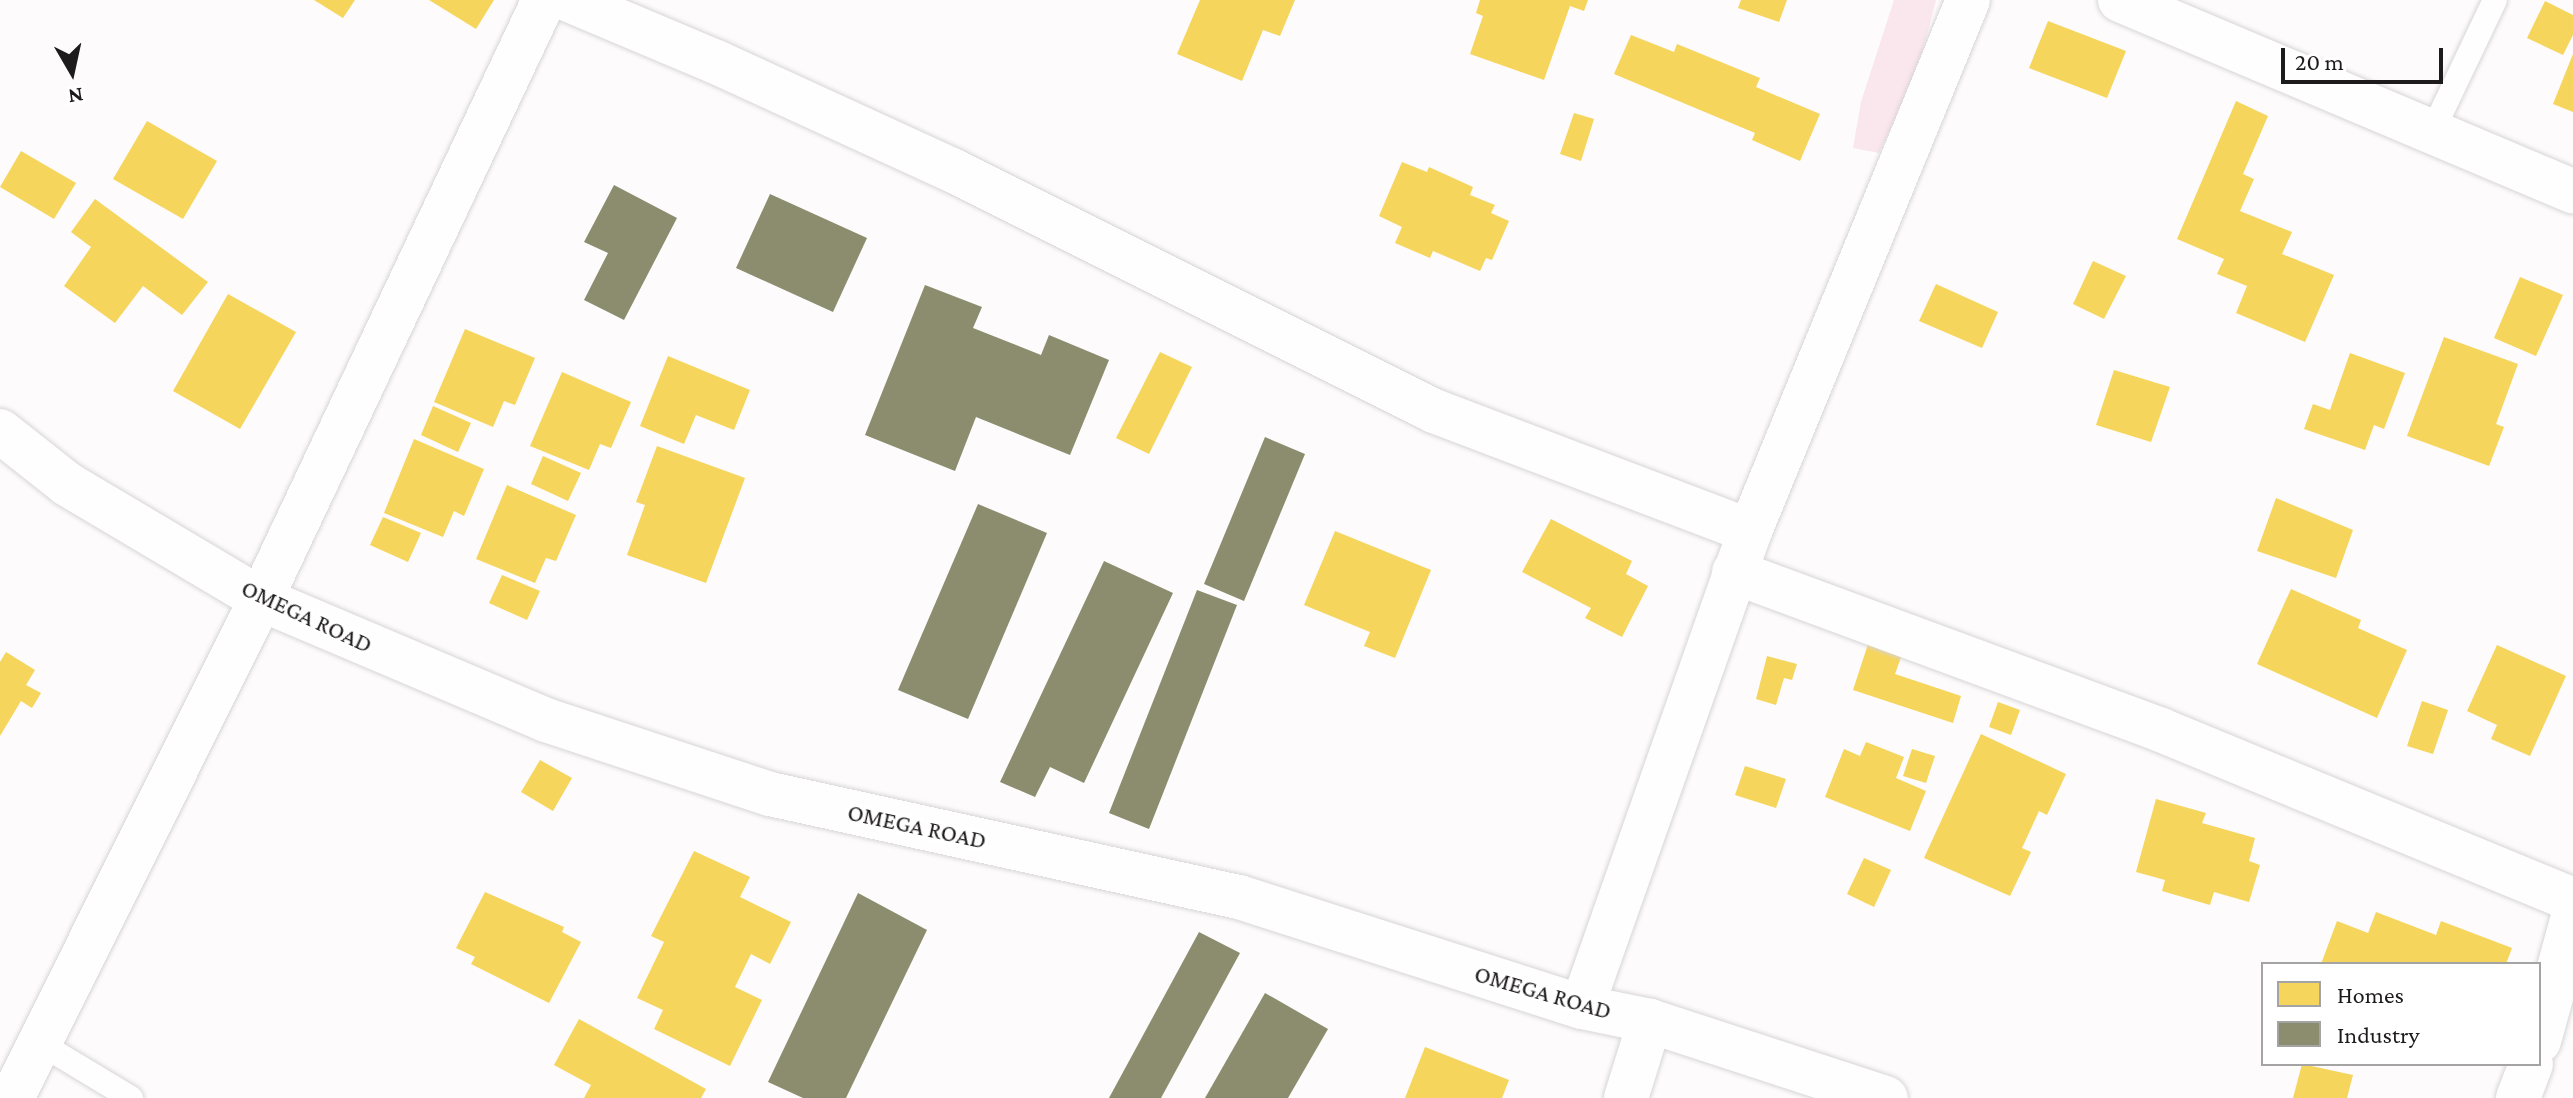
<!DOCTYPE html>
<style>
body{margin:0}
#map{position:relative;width:2573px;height:1098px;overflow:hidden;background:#fdfbfc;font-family:"Crimson Pro",serif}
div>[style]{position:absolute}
.green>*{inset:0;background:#fae6ed}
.homes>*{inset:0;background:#f6d55c}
.industry>*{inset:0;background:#8c8c6e}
.roads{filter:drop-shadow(0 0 2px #d7d5d6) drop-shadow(0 0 2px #d7d5d6)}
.service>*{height:24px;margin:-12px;padding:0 12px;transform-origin:12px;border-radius:12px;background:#fffeff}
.minor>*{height:44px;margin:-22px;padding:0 22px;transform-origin:22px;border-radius:22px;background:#fffeff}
span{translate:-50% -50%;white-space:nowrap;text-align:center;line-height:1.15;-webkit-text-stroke:8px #fff;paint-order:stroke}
.street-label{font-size:24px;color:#1e1b1c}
.legend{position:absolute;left:2261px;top:962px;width:280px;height:104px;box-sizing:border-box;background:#fff;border:2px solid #a5a4a4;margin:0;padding:10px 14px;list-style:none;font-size:24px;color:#1e1b1c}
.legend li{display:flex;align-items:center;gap:16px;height:40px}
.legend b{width:40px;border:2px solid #a5a4a4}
.north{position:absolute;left:32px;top:32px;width:80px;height:80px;-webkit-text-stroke:6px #fff;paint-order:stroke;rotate:171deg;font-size:22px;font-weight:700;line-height:32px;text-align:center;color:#1e1b1c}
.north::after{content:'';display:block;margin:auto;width:28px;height:36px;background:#1e1b1c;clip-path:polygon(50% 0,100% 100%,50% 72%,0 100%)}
.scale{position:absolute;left:2281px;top:48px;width:162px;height:36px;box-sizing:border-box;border:4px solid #1e1b1c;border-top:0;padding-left:10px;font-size:24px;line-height:28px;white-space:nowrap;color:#1e1b1c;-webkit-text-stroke:6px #fff;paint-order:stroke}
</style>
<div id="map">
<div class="green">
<div style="clip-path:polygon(1894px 0,1936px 0,1917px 73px,1879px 153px,1853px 148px,1861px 102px)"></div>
</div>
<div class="homes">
<div style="clip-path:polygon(314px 0,355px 0,343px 18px)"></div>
<div style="clip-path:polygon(429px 0,494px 0,476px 29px)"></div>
<div style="clip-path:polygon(1200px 0,1295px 0,1280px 36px,1263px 30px,1242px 81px,1177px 54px)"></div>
<div style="clip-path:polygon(1480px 0,1588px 0,1584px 11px,1570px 6px,1544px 80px,1470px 54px,1483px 16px,1476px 13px)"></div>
<div style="clip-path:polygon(1741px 0,1787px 0,1779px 22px,1738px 8px)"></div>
<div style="clip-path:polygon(2545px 1px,2573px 15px,2573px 35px,2563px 55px,2527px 38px)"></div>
<div style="clip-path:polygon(2048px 21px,2126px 51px,2107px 98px,2029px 68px)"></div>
<div style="clip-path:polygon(1631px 35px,1674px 52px,1677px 44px,1760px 78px,1756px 87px,1820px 114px,1800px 161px,1752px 140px,1755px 133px,1614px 74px)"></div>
<div style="clip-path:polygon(2573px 54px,2573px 112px,2553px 104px)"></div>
<div style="clip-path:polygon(2236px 101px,2268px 116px,2243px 174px,2254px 179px,2240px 211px,2292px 232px,2282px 254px,2334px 275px,2305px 342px,2236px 313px,2247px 286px,2217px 274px,2224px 259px,2177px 239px)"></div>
<div style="clip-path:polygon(1574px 113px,1594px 119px,1581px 161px,1560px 154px)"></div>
<div style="clip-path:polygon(147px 121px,217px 161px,183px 219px,113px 179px)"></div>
<div style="clip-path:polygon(21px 151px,76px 183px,54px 219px,0 187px)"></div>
<div style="clip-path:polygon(1402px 162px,1427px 172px,1429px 167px,1473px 187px,1470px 195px,1495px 205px,1491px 213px,1509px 221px,1492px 260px,1486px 258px,1480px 271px,1433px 251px,1430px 258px,1395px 243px,1402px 227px,1379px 216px)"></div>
<div style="clip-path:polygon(95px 199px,208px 282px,182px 315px,143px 286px,115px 323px,64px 286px,91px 247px,71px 232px)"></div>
<div style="clip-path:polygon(2093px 261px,2126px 276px,2104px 319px,2073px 304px)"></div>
<div style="clip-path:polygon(2520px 277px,2563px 295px,2536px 356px,2494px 338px)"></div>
<div style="clip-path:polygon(1936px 284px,1998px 312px,1982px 348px,1919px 321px)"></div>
<div style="clip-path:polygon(228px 294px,296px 332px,240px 429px,173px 391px)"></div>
<div style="clip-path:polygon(465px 329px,535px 358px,515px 405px,504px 401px,493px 427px,434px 402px)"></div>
<div style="clip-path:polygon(2444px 337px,2518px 364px,2496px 424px,2504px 427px,2489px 466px,2407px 436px)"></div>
<div style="clip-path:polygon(1160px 352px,1192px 367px,1149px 454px,1116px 438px)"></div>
<div style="clip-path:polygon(2350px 353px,2405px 373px,2384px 429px,2374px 425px,2365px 450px,2304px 429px,2313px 404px,2330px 410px)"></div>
<div style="clip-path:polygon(668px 356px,750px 390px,734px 430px,696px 415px,684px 444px,640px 426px)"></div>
<div style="clip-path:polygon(2114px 370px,2170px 387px,2151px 442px,2096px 425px)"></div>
<div style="clip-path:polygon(562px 372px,631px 402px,611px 448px,600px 444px,589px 470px,530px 446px)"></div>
<div style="clip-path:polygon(433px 406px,471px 423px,458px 452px,421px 435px)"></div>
<div style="clip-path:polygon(414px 439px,484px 469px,464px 516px,454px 511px,443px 537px,384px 513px)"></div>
<div style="clip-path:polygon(657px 446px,745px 478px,706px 583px,627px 555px,645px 505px,636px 502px)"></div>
<div style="clip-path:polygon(543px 456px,581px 473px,568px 501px,531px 484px)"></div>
<div style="clip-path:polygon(507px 485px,576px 515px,556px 561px,546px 558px,535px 583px,476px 559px)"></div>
<div style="clip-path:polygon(2276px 498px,2353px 530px,2336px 578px,2257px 551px)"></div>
<div style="clip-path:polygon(383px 517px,421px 533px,408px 562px,370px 545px)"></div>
<div style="clip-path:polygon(1551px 519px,1632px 561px,1626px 574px,1648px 586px,1622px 637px,1585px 618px,1591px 608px,1522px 572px)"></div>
<div style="clip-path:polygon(1335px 531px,1431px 570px,1395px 658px,1364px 646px,1370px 632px,1304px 605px)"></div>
<div style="clip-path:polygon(502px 575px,540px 591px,527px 620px,489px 603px)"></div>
<div style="clip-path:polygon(2291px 589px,2361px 620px,2358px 628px,2407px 650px,2377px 718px,2257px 664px)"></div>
<div style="clip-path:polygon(1870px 638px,1904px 649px,1895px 674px,1961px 696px,1953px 723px,1853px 690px)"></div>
<div style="clip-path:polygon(2497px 645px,2566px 676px,2530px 756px,2491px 739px,2497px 725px,2467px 711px)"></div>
<div style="clip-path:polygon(6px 652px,35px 670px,26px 685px,41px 693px,32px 708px,21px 701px,0 736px,0 662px)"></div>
<div style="clip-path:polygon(1767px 656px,1797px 664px,1792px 680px,1784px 678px,1776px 705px,1756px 699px)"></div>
<div style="clip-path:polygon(2422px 701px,2448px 710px,2433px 754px,2407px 746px)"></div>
<div style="clip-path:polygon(1998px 702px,2020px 710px,2011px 735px,1989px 727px)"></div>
<div style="clip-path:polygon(1981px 734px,2066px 774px,2047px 815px,2039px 811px,2022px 848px,2031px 852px,2010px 896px,1924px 858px)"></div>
<div style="clip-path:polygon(1866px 742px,1904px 757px,1896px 778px,1926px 791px,1910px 831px,1825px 797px,1844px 749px,1860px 756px)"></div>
<div style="clip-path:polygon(1912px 749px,1935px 756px,1926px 783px,1903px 776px)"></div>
<div style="clip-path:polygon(540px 760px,572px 778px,553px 811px,521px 792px)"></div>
<div style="clip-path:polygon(1745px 766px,1786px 779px,1776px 808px,1735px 795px)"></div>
<div style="clip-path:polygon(2156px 799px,2206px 813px,2202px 823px,2255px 838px,2249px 861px,2260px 865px,2249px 902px,2214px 892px,2210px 905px,2162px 891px,2165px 880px,2136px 872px)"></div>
<div style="clip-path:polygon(694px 851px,750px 877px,740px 897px,791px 922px,770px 964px,751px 954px,735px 987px,762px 1000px,730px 1066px,654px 1029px,663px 1010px,637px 998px,664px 942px,651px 936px)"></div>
<div style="clip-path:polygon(1864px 858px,1891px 870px,1874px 907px,1847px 894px)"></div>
<div style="clip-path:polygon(485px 892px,564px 927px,562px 932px,581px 942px,549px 1003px,471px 964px,475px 957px,456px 948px)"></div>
<div style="clip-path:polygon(2376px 912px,2436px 935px,2441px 921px,2512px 948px,2506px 964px,2321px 964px,2337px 921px,2368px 933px)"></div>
<div style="clip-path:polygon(579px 1019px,706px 1089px,701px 1098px,584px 1098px,591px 1085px,554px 1065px)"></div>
<div style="clip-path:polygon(1425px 1047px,1509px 1080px,1502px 1098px,1405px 1098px)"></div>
<div style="clip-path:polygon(2302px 1064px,2353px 1075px,2347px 1098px,2293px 1098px)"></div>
</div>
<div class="industry">
<div style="clip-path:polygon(614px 185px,677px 218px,624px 320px,584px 300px,608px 253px,584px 242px)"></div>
<div style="clip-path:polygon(770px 194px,867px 238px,833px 312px,736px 268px)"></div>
<div style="clip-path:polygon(925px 285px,982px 307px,973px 328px,1041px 355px,1049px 335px,1109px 360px,1070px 455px,976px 417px,955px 471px,865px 435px)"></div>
<div style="clip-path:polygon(1265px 437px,1305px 454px,1244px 601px,1204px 584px)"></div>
<div style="clip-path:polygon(978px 504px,1047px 533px,968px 719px,898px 690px)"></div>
<div style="clip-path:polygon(1104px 561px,1173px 593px,1084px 783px,1050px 767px,1035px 797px,1000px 782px)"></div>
<div style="clip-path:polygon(1197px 590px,1237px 605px,1149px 829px,1109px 813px)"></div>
<div style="clip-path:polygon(858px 893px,927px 930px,846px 1098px,803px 1098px,768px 1082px)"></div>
<div style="clip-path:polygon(1199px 932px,1240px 953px,1161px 1098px,1109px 1098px)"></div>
<div style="clip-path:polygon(1265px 993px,1328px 1029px,1288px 1098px,1205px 1098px)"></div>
</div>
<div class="roads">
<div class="service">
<div style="left:2432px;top:132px;width:146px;rotate:-64.5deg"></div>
<div style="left:41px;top:1044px;width:105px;rotate:31deg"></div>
</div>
<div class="minor">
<div style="left:569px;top:0;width:160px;rotate:22.9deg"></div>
<div style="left:716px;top:62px;width:260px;rotate:24.6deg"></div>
<div style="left:952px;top:170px;width:539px;rotate:26.57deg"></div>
<div style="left:1434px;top:411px;width:338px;rotate:20.8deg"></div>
<div style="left:2120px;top:0;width:492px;rotate:22.9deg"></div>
<div style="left:0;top:431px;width:85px;rotate:38.3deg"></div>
<div style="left:67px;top:484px;width:226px;rotate:30.7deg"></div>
<div style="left:261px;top:599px;width:310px;rotate:23deg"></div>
<div style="left:546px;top:720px;width:236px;rotate:18.3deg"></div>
<div style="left:770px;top:794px;width:480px;rotate:12.4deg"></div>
<div style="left:1239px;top:897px;width:360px;rotate:17.8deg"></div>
<div style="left:1582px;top:1007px;width:69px;rotate:11.6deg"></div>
<div style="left:1650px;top:1021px;width:248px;rotate:18.1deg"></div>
<div style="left:1734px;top:572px;width:455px;rotate:20.3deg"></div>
<div style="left:2161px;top:730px;width:446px;rotate:22.4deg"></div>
<div style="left:1582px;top:1007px;width:505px;rotate:-70.56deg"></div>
<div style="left:1750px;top:531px;width:574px;rotate:-67.68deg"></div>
<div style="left:2539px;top:1041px;width:129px;rotate:-74.7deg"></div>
<div style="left:12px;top:1098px;width:558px;rotate:-63.48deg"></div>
<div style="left:261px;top:599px;width:662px;rotate:-64.71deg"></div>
<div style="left:1626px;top:1098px;width:81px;rotate:-72.7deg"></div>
<div style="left:2518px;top:1098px;width:36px;rotate:-69deg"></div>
</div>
</div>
<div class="street-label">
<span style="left:307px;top:616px;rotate:25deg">OMEGA ROAD</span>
<span style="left:917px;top:826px;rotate:12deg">OMEGA ROAD</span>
<span style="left:1543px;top:992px;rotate:16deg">OMEGA ROAD</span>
</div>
<ul class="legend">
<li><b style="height:22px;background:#f6d55c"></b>Homes</li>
<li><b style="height:22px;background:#8c8c6e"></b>Industry</li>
</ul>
<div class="north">N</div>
<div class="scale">20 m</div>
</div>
